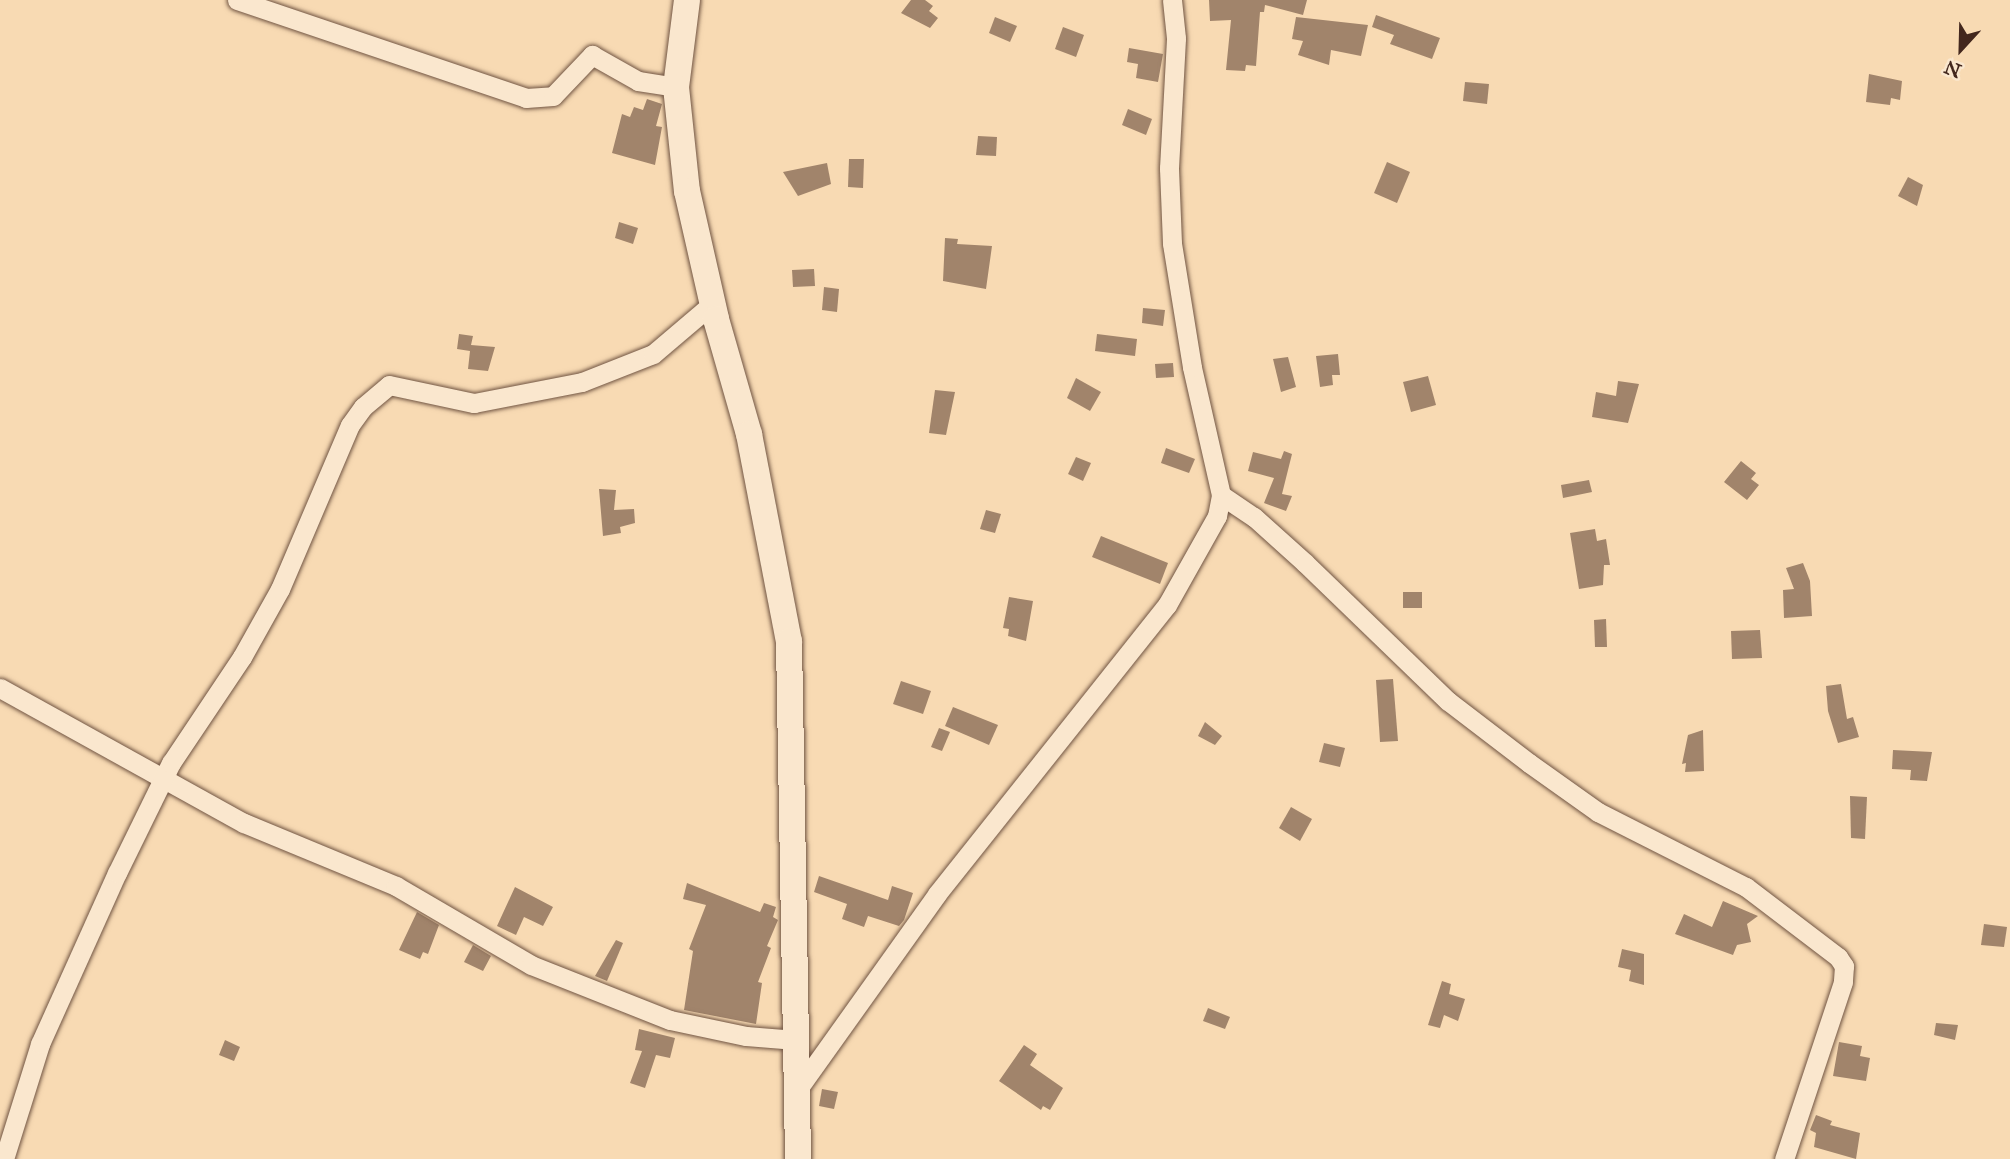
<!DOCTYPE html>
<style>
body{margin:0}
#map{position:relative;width:2010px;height:1159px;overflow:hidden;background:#f8dab3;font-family:"IM FELL Great Primer",serif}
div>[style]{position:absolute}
.building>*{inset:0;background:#a1846b}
.roads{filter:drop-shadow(0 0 2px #705442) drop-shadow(0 0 2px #705442)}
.street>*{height:19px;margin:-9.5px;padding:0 9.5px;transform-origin:9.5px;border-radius:9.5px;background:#fae7ce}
.secondary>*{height:26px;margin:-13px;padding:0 13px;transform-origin:13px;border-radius:13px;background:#fae7ce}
span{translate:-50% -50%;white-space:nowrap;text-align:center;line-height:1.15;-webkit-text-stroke:7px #fae7ce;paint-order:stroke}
.north{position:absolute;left:1926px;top:14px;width:70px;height:70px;-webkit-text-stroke:5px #fae7ce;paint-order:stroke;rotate:202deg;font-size:19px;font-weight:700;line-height:28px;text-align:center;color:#43271d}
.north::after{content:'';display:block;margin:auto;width:24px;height:32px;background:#43271d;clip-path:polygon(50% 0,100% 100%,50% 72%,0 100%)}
</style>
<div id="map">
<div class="building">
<div style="clip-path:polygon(911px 0,925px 0,933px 6px,929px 11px,938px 18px,930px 28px,901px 13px)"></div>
<div style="clip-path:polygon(1209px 0,1307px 0,1303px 15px,1265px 5px,1264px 12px,1260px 12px,1256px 66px,1246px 65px,1245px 71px,1226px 70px,1231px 20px,1210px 21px)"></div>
<div style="clip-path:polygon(1376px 15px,1440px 38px,1432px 59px,1390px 44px,1394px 35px,1372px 27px)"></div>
<div style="clip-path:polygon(995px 17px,1017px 26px,1010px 42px,989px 33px)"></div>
<div style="clip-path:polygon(1296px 17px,1368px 25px,1361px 56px,1331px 50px,1329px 65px,1298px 55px,1303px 41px,1292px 39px)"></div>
<div style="clip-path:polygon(1063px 27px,1084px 35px,1076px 57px,1055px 49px)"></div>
<div style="clip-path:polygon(1129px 48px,1163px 54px,1158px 82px,1136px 78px,1138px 64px,1127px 62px)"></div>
<div style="clip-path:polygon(1869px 74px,1902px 81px,1900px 100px,1891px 98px,1890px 105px,1866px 102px)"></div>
<div style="clip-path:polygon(1465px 82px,1489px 84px,1487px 104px,1463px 101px)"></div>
<div style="clip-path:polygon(647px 99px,662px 104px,656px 126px,662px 127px,655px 165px,612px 153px,622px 114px,630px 117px,634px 107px,643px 110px)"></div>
<div style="clip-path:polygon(1128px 109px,1152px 119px,1146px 135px,1122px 125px)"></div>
<div style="clip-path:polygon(978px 136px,997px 137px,996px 156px,976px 155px)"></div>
<div style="clip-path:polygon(849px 159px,864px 159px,863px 188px,848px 187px)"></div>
<div style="clip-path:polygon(1387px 162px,1410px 172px,1397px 203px,1374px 193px)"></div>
<div style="clip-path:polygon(827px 163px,831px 184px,798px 196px,783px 172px)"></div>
<div style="clip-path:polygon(1908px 177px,1923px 185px,1917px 206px,1898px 196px)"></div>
<div style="clip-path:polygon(619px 222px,638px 228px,633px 244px,615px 238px)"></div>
<div style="clip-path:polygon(945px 238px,958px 239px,957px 244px,992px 246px,986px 289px,943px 281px)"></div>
<div style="clip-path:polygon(814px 269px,815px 286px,793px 287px,792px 270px)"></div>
<div style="clip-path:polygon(824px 287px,839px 289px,837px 312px,822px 310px)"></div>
<div style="clip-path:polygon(1143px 308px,1165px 310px,1163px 326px,1142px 323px)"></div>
<div style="clip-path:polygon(459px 334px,473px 336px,471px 345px,495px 347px,488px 371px,468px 369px,470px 351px,457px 349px)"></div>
<div style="clip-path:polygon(1097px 334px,1137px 339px,1135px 356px,1095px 351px)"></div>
<div style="clip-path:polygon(1338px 354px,1340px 375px,1332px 375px,1333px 385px,1320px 387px,1316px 356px)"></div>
<div style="clip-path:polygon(1288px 357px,1296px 387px,1281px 392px,1273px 359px)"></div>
<div style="clip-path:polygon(1173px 363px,1174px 377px,1156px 378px,1155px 364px)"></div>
<div style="clip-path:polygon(1428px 376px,1436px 405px,1411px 412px,1403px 382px)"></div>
<div style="clip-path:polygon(1076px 378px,1101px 392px,1090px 411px,1067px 398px)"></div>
<div style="clip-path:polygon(1618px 381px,1639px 384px,1628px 423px,1592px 417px,1596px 392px,1616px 396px)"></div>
<div style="clip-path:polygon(935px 390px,955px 392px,946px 435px,929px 433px)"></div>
<div style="clip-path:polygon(1166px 448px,1195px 459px,1189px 473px,1161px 463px)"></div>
<div style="clip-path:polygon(1284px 451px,1292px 454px,1282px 494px,1292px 496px,1286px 511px,1264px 503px,1274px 478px,1248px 471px,1253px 452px,1281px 459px)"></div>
<div style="clip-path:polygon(1076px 457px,1091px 463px,1083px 481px,1068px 474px)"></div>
<div style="clip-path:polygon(1741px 461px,1756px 473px,1751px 479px,1759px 485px,1747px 500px,1724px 482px)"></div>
<div style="clip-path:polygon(1589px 480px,1592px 492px,1563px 498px,1561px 485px)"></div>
<div style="clip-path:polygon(599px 489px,616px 490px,614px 510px,634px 509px,635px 523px,620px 527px,621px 533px,603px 536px)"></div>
<div style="clip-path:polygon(986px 510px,1001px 514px,995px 533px,980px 529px)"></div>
<div style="clip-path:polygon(1595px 529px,1597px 541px,1606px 539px,1610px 565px,1604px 565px,1603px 585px,1579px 589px,1570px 533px)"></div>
<div style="clip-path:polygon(1101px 536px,1168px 563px,1160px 584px,1092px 557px)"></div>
<div style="clip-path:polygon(1803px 563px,1810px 581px,1812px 616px,1784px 618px,1783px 590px,1794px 589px,1786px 568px)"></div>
<div style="clip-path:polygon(1403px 592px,1422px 592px,1422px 608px,1403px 608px)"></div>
<div style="clip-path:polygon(1009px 597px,1033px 601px,1026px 641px,1008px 636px,1009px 629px,1003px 628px)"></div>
<div style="clip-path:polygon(1606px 619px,1607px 647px,1595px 647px,1594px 620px)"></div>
<div style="clip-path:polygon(1760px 630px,1762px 658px,1732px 659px,1731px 631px)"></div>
<div style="clip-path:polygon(1393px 679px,1398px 741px,1380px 742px,1376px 680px)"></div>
<div style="clip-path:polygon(901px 681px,931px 691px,923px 714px,893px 704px)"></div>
<div style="clip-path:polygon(1841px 684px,1847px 719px,1853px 717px,1859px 737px,1838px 743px,1828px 711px,1826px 686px)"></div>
<div style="clip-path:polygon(953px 707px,998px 725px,989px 745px,945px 726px)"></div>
<div style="clip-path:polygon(1205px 722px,1222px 736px,1215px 745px,1198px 736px)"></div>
<div style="clip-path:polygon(939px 728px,950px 732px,942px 751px,931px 747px)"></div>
<div style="clip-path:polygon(1703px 730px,1704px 771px,1685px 772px,1686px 763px,1682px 764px,1688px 735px)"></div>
<div style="clip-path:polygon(1324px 743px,1345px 748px,1340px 767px,1319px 762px)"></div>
<div style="clip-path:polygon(1893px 750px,1932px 752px,1927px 781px,1910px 780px,1911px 770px,1892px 769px)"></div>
<div style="clip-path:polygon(1850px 796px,1867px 797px,1865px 839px,1851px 838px)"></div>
<div style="clip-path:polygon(1291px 807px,1312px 819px,1300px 841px,1279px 828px)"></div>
<div style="clip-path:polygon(819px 876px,888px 900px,892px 886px,913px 893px,904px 920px,899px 926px,868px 916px,864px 927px,842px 919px,847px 904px,814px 892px)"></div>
<div style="clip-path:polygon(687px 883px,760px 912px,764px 903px,776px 907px,773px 917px,778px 920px,767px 946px,771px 948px,758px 982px,762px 983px,756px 1024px,684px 1010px,693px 951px,689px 949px,706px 905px,683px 899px)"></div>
<div style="clip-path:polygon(515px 887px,553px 907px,543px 926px,524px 917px,516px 935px,497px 926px)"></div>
<div style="clip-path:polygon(1723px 901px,1758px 916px,1747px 924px,1751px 942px,1737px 945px,1733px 955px,1675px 934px,1684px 914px,1712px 927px)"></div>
<div style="clip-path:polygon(417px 912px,439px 925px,428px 954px,423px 952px,420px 959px,399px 950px)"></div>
<div style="clip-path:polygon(1984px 924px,2007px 927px,2004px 947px,1981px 945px)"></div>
<div style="clip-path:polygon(616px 940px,623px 943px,607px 981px,595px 976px)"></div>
<div style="clip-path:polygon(473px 945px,491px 956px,483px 971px,464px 962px)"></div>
<div style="clip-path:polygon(1622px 949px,1644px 954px,1644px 985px,1629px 981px,1631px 970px,1618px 967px)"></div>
<div style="clip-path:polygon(1442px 981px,1451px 984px,1449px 994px,1465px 999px,1458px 1021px,1444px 1015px,1440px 1028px,1428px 1025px)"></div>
<div style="clip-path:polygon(1208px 1008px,1230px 1017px,1225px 1029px,1203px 1021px)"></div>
<div style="clip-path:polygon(1936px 1023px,1958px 1025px,1955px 1040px,1934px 1035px)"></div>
<div style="clip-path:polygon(639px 1029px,675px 1038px,670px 1058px,656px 1055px,645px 1088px,630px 1083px,642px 1051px,635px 1050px)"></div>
<div style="clip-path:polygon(225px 1040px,240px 1047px,234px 1061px,219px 1055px)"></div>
<div style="clip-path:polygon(1839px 1042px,1862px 1046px,1860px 1056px,1870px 1058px,1866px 1081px,1833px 1076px)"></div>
<div style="clip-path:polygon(1024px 1045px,1037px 1054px,1030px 1065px,1063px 1088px,1050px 1110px,1043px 1106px,1041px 1110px,999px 1081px)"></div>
<div style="clip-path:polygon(822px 1089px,838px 1092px,834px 1109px,819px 1106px)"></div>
<div style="clip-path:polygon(1816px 1115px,1832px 1121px,1830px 1125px,1860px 1133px,1856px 1159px,1814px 1147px,1816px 1133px,1810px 1130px)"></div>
</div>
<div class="roads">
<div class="street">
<div style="left:237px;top:0;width:305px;rotate:18.7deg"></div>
<div style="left:526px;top:98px;width:27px;rotate:-4deg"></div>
<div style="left:553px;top:96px;width:57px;rotate:-46.4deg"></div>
<div style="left:592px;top:55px;width:53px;rotate:29.5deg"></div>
<div style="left:638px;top:81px;width:38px;rotate:9deg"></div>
<div style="left:1221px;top:495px;width:40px;rotate:34deg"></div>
<div style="left:1254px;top:517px;width:69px;rotate:42deg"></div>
<div style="left:1305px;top:563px;width:199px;rotate:44deg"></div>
<div style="left:1448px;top:701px;width:102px;rotate:37.4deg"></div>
<div style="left:1529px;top:763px;width:85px;rotate:35.4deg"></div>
<div style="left:1598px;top:812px;width:166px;rotate:26.9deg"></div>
<div style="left:1746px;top:887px;width:116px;rotate:37.3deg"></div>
<div style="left:1838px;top:957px;width:11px;rotate:56deg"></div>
<div style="left:1844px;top:966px;width:16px;rotate:94deg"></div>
<div style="left:1843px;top:982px;width:187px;rotate:108.4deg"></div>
<div style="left:0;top:688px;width:279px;rotate:29deg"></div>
<div style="left:244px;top:823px;width:165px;rotate:22.5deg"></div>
<div style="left:396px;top:886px;width:156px;rotate:30.3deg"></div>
<div style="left:531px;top:965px;width:149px;rotate:21.6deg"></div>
<div style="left:670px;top:1020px;width:78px;rotate:11.9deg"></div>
<div style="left:746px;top:1036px;width:50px;rotate:4.6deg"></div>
<div style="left:798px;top:1089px;width:239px;rotate:-54.5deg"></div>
<div style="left:937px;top:894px;width:369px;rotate:-51.5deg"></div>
<div style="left:1167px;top:605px;width:102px;rotate:-60.7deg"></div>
<div style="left:1217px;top:516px;width:21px;rotate:-79deg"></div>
<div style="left:1221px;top:495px;width:131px;rotate:-102.8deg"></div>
<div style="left:1192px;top:367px;width:126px;rotate:-99.2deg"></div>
<div style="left:1172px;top:243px;width:75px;rotate:-92.3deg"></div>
<div style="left:1169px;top:168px;width:130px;rotate:-86.9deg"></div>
<div style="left:1176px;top:38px;width:38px;rotate:-96deg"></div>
<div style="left:4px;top:1159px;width:121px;rotate:-72.6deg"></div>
<div style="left:40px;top:1044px;width:188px;rotate:-65.8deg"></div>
<div style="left:117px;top:873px;width:123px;rotate:-63.9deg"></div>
<div style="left:171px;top:763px;width:128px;rotate:-56.2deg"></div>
<div style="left:242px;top:657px;width:78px;rotate:-60.8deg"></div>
<div style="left:280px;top:589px;width:178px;rotate:-66.9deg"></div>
<div style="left:350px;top:425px;width:22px;rotate:-54deg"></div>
<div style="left:363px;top:407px;width:34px;rotate:-40deg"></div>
<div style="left:389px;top:385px;width:87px;rotate:12deg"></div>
<div style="left:474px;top:403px;width:110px;rotate:-11deg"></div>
<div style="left:582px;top:382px;width:76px;rotate:-21.5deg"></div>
<div style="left:653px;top:354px;width:77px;rotate:-40.3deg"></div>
</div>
<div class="secondary">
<div style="left:687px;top:0;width:88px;rotate:97.2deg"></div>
<div style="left:676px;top:87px;width:105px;rotate:84deg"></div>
<div style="left:687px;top:191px;width:131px;rotate:77.2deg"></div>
<div style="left:716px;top:319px;width:120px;rotate:74deg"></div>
<div style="left:749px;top:434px;width:211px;rotate:79.1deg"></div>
<div style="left:789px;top:641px;width:518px;rotate:89deg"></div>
</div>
</div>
<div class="north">N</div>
</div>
